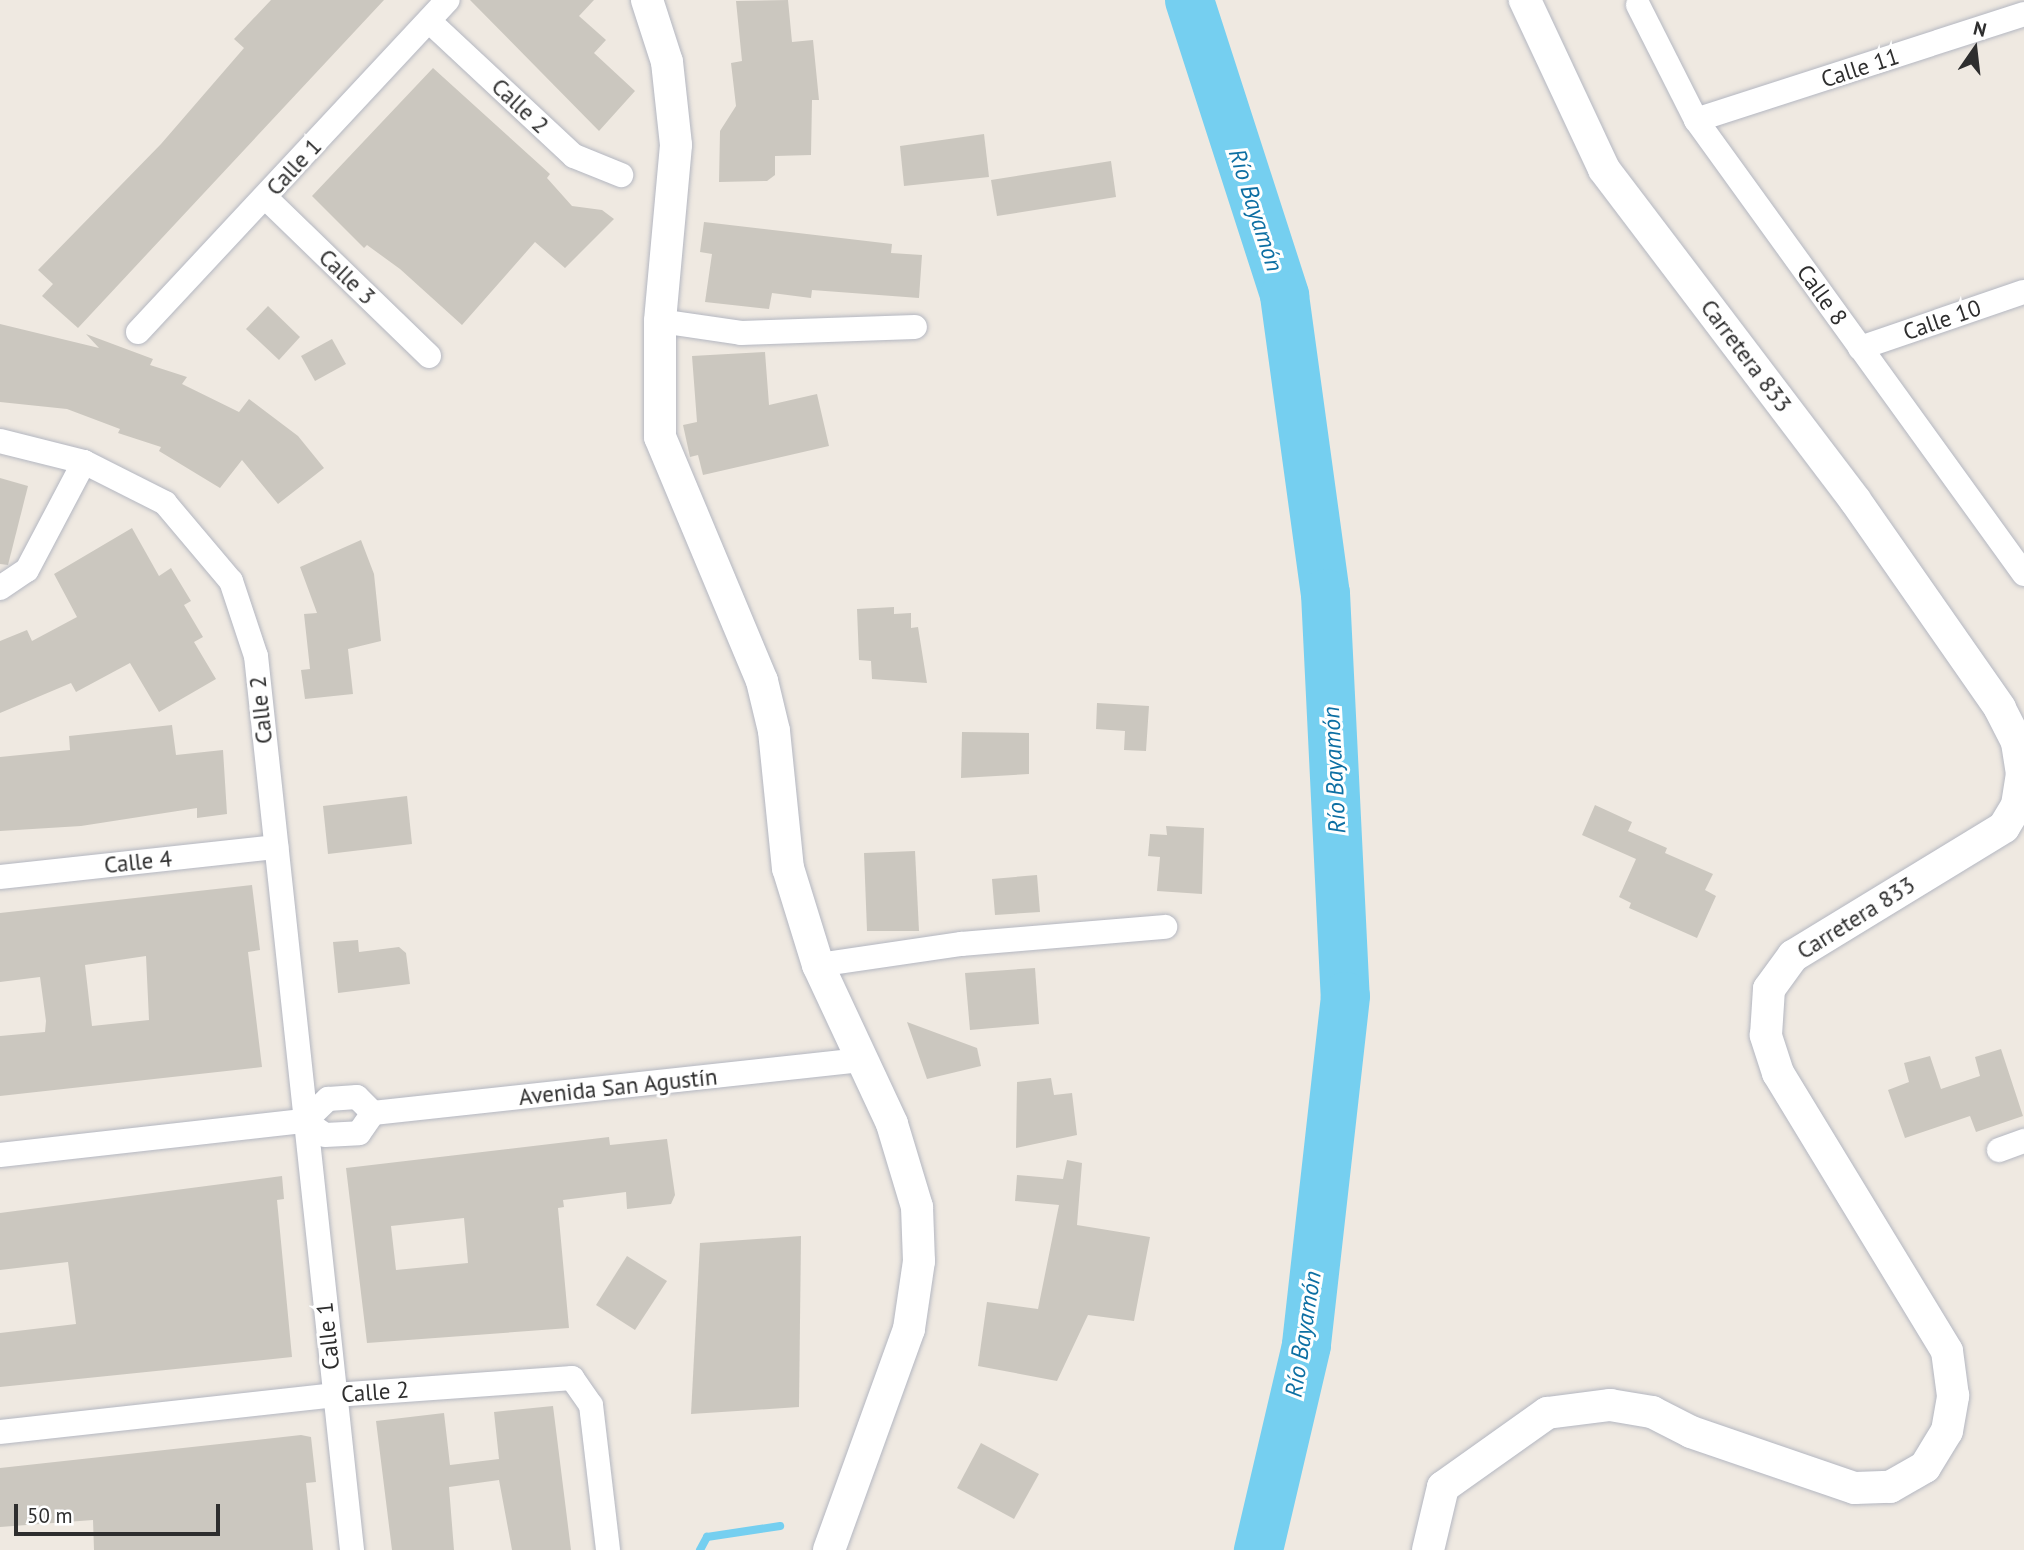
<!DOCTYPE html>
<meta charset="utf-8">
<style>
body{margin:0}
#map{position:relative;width:2024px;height:1550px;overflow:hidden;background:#efe9e1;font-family:"PT Sans",sans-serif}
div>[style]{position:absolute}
.stream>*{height:8px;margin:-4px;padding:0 4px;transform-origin:4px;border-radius:4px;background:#75cff0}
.river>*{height:49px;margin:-24.5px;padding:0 24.5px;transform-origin:24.5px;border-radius:24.5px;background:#75cff0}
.building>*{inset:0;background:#cbc7bf}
.roads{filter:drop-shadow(0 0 2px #b4b7c1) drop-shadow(0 0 2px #b4b7c1)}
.minor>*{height:24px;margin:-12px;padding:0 12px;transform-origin:12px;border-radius:12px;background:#fff}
.tertiary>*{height:32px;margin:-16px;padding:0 16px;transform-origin:16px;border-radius:16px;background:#fff}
span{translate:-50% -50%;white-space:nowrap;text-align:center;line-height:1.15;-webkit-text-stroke:6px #fff;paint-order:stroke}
.street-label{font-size:23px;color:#2e2e2e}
.water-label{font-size:24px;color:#0d6fa3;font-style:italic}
.north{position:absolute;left:1940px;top:14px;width:70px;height:70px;-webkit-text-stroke:5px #fff;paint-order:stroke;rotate:14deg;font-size:19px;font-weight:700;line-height:28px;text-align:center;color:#2e2e2e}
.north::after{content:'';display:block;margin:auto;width:24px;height:32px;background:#2e2e2e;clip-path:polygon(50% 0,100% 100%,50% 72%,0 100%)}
.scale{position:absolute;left:14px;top:1504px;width:206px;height:32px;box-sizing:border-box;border:4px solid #2e2e2e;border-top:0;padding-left:9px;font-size:21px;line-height:24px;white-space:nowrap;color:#2e2e2e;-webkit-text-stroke:5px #fff;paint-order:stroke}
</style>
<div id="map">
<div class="stream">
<div style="left:700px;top:1550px;width:15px;rotate:-62deg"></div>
<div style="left:707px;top:1537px;width:74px;rotate:-8.6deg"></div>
</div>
<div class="river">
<div style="left:1189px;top:0;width:310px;rotate:72.1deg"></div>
<div style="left:1284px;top:295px;width:301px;rotate:82.2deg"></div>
<div style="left:1325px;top:593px;width:403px;rotate:87.2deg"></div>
<div style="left:1345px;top:996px;width:351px;rotate:96.4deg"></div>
<div style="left:1306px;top:1345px;width:211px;rotate:103.2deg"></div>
</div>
<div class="building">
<div style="clip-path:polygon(271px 0,384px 0,78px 328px,42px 296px,53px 284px,38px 270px,161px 144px,244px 48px,234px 39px)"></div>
<div style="clip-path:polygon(470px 0,594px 0,579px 16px,606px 40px,594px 53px,635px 91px,599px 131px)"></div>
<div style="clip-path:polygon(788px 0,792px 42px,813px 40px,819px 100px,812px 100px,811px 155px,775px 156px,775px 175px,767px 181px,719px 182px,720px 131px,736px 106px,731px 63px,742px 61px,736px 1px)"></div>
<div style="clip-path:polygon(433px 68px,550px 174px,547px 178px,572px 206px,602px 210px,614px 219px,565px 268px,535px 242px,462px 325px,400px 269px,367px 245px,364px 248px,312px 196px)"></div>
<div style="clip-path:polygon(984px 134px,989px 177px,904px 186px,900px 146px)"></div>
<div style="clip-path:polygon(1111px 161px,1116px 197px,997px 216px,991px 180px)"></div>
<div style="clip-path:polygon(704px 222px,892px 244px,891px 253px,922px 255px,919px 298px,812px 290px,811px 298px,772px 293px,769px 309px,705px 302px,712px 254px,700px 252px)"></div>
<div style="clip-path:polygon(268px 306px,300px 337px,279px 360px,246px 329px)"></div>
<div style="clip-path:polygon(0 324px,99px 348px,86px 334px,153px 359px,150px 365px,187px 377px,182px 384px,239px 412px,249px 399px,298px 436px,324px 468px,278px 504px,242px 460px,220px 488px,159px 451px,161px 447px,118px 433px,120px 429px,67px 409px,0 402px)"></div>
<div style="clip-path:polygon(332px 339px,346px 364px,315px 381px,301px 356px)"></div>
<div style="clip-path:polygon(765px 352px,769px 405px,817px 394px,829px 446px,703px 475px,698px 455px,690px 457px,683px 425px,697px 422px,692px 356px)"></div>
<div style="clip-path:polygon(0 478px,28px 486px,8px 565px,0 564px)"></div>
<div style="clip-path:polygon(132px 528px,159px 576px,171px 568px,191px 601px,184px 605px,203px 637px,194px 642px,216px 679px,159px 712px,130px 663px,76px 692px,71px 683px,0 713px,0 641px,27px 630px,32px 641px,77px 617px,54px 574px)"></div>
<div style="clip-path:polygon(361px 540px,374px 574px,381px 641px,348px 649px,353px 694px,305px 699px,301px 670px,310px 669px,304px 614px,317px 613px,300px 567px)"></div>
<div style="clip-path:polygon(894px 607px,894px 614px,911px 613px,911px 628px,918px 627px,927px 683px,872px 679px,871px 661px,859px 660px,857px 609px)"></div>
<div style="clip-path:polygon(1097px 703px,1149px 706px,1146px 751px,1124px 750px,1125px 731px,1096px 729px)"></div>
<div style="clip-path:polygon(172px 725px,176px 755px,223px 750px,227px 814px,197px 818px,197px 808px,81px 826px,0 831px,0 757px,70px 750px,69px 736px)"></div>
<div style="clip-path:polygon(962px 732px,1029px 733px,1029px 774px,961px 778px)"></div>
<div style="clip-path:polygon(407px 796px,412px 844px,328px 854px,323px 806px)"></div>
<div style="clip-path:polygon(1595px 805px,1632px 822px,1628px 831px,1667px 848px,1665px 853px,1713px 874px,1705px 890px,1716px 896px,1697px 938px,1629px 908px,1631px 903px,1619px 897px,1636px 859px,1582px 835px)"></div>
<div style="clip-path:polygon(1166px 826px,1204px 828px,1202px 894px,1157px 891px,1160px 857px,1148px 856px,1150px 834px,1167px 835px)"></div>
<div style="clip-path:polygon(915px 851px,919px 931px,867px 931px,864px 853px)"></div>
<div style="clip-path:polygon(1037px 875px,1040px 912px,995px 915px,992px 879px)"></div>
<div style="clip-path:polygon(evenodd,252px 885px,260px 950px,248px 952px,262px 1067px,0 1096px,0 1036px,45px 1032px,46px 1021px,40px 977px,0 982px,0 913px,252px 885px,146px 956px,149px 1020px,92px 1026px,85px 965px,146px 956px)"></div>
<div style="clip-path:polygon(358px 940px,359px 952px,399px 947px,406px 953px,410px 984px,338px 993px,333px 942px)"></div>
<div style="clip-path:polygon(1035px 968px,1039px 1024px,970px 1030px,965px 973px)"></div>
<div style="clip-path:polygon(907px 1022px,977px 1048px,981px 1066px,927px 1079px)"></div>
<div style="clip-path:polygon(2001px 1049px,2023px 1116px,1976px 1132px,1970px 1116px,1905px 1138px,1888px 1090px,1909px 1082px,1904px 1063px,1930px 1056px,1941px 1089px,1980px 1076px,1975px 1057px)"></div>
<div style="clip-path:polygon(1051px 1078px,1054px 1095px,1072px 1093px,1077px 1135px,1016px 1148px,1017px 1082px)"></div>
<div style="clip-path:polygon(evenodd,609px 1137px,610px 1145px,667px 1139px,675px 1195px,671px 1204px,627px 1209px,626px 1192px,563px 1200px,564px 1207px,558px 1208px,569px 1328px,367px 1343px,346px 1168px,609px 1137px,464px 1218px,468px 1263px,396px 1270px,391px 1226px,464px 1218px)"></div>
<div style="clip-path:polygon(1067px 1160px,1082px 1163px,1077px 1225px,1150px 1237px,1134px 1321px,1088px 1315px,1057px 1381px,978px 1366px,987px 1302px,1038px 1309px,1059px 1205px,1015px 1201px,1017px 1175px,1063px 1179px)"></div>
<div style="clip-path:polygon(282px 1176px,284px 1199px,277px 1200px,292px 1357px,0 1387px,0 1333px,76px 1324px,68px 1262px,0 1270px,0 1213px)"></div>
<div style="clip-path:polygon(801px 1236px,799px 1407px,691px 1414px,700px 1243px)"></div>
<div style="clip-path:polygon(627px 1256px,667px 1281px,635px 1330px,596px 1305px)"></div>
<div style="clip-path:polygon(553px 1406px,571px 1550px,512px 1550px,499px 1480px,449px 1487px,454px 1550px,392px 1550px,376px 1421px,444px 1413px,450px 1465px,499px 1459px,494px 1412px)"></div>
<div style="clip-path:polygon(301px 1435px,311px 1437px,316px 1482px,306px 1483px,313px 1550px,94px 1550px,93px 1520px,0 1527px,0 1468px)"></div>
<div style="clip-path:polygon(981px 1443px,1039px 1474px,1014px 1519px,957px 1488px)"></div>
</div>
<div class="roads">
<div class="minor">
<div style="left:1638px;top:5px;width:129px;rotate:63.2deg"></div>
<div style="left:1696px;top:120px;width:560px;rotate:54.15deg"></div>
<div style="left:429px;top:21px;width:198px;rotate:43deg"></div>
<div style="left:574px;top:156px;width:51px;rotate:22deg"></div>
<div style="left:1696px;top:120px;width:345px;rotate:-17.9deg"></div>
<div style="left:266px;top:198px;width:227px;rotate:44.1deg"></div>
<div style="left:660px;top:321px;width:82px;rotate:8.4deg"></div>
<div style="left:741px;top:333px;width:174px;rotate:-2deg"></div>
<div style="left:138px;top:332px;width:454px;rotate:-47deg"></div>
<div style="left:1860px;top:348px;width:173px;rotate:-18.9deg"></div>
<div style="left:0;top:441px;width:87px;rotate:14deg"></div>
<div style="left:84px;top:462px;width:91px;rotate:26.8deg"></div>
<div style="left:165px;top:503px;width:102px;rotate:49.8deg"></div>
<div style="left:231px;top:581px;width:79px;rotate:71.6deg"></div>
<div style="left:256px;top:656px;width:899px;rotate:83.87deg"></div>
<div style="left:0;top:588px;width:32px;rotate:-34deg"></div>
<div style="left:27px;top:570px;width:122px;rotate:-62.2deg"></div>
<div style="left:0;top:877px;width:278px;rotate:-6.2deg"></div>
<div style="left:818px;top:965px;width:145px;rotate:-8.4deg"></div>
<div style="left:961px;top:944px;width:205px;rotate:-4.8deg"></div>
<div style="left:305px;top:1121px;width:24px;rotate:35deg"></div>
<div style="left:325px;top:1135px;width:34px;rotate:-3deg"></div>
<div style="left:359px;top:1133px;width:24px;rotate:-55deg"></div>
<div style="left:373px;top:1113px;width:493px;rotate:-6.2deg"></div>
<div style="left:1999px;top:1150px;width:27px;rotate:-20deg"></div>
<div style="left:0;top:1155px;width:307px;rotate:-6.4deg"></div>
<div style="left:305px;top:1121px;width:32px;rotate:-44deg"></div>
<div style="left:328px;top:1099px;width:29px;rotate:-4deg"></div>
<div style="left:357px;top:1097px;width:23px;rotate:45deg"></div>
<div style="left:0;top:1432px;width:337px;rotate:-6.3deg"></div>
<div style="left:335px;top:1395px;width:238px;rotate:-4.1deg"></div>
<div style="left:572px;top:1378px;width:33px;rotate:55deg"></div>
<div style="left:591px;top:1405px;width:146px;rotate:83.3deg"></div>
</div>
<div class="tertiary">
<div style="left:647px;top:0;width:65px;rotate:72.1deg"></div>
<div style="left:667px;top:62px;width:83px;rotate:83.8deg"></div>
<div style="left:676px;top:145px;width:177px;rotate:95.2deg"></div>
<div style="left:660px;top:321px;width:116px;rotate:90deg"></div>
<div style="left:660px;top:437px;width:264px;rotate:67.3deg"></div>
<div style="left:762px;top:681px;width:51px;rotate:76.5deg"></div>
<div style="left:774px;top:731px;width:138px;rotate:84.2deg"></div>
<div style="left:788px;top:868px;width:102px;rotate:72.8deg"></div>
<div style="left:818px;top:965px;width:175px;rotate:65deg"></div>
<div style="left:892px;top:1124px;width:87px;rotate:73.2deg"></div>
<div style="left:917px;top:1207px;width:54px;rotate:87.9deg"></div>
<div style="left:919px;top:1261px;width:69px;rotate:98.4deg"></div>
<div style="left:909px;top:1329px;width:235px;rotate:109.9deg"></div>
<div style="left:1428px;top:1550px;width:65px;rotate:-76.6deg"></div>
<div style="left:1443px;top:1487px;width:128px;rotate:-35.4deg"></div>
<div style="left:1547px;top:1413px;width:64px;rotate:-7.2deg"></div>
<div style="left:1610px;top:1405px;width:43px;rotate:9.5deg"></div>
<div style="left:1652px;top:1412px;width:44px;rotate:27.1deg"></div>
<div style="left:1691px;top:1432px;width:173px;rotate:18.9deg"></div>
<div style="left:1855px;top:1488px;width:35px;rotate:-2deg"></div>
<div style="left:1890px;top:1487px;width:40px;rotate:-29.7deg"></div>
<div style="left:1925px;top:1467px;width:42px;rotate:-58.6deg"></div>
<div style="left:1947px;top:1431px;width:36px;rotate:-80deg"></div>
<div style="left:1953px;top:1396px;width:45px;rotate:-97.6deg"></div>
<div style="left:1947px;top:1351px;width:325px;rotate:-121.3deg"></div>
<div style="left:1778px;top:1073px;width:40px;rotate:-108deg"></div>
<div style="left:1766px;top:1035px;width:46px;rotate:-86.3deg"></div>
<div style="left:1769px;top:989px;width:41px;rotate:-54deg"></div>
<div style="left:1793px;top:956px;width:247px;rotate:-31.4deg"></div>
<div style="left:2004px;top:827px;width:26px;rotate:-59deg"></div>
<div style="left:2017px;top:805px;width:31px;rotate:-81deg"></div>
<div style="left:2022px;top:774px;width:32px;rotate:-99deg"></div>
<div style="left:2017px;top:742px;width:38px;rotate:-117deg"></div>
<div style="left:2000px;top:708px;width:254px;rotate:-124.9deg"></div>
<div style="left:1855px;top:500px;width:415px;rotate:-127.2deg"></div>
<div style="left:1604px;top:169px;width:187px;rotate:-115.1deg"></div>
</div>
</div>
<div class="street-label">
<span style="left:1860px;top:68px;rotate:-18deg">Calle 11</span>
<span style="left:520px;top:106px;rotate:43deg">Calle 2</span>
<span style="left:294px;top:167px;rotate:-47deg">Calle 1</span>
<span style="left:347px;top:277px;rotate:44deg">Calle 3</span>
<span style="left:1822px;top:295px;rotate:54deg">Calle 8</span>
<span style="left:1942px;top:320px;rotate:-19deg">Calle 10</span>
<span style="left:1746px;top:356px;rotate:53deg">Carretera 833</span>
<span style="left:261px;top:710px;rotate:-96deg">Calle 2</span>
<span style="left:138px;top:862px;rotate:-6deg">Calle 4</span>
<span style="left:1856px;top:918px;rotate:-32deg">Carretera 833</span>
<span style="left:618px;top:1087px;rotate:-6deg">Avenida San Agustín</span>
<span style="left:328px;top:1336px;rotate:-96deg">Calle 1</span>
<span style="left:375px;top:1392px;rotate:-4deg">Calle 2</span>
</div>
<div class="water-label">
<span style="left:1256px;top:210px;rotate:72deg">Río Bayamón</span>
<span style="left:1334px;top:770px;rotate:-93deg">Río Bayamón</span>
<span style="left:1303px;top:1334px;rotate:-81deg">Río Bayamón</span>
</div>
<div class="north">N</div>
<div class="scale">50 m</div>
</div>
